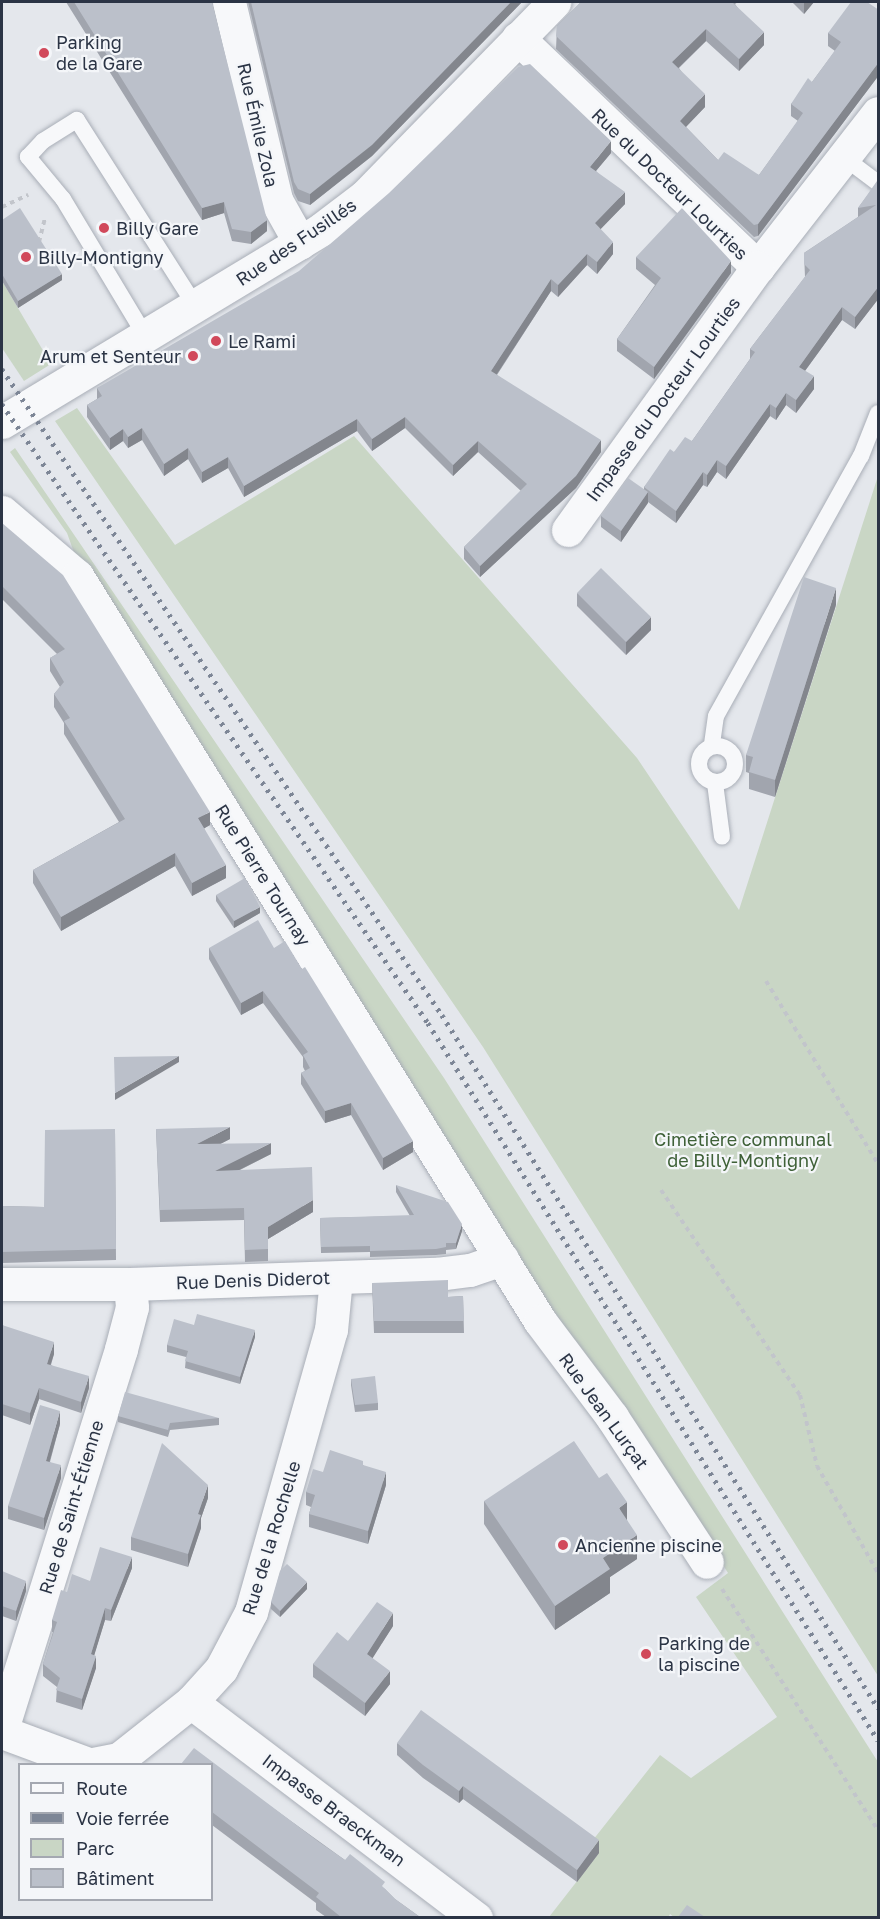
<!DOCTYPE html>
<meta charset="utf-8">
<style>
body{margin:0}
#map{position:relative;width:880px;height:1919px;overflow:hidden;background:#e4e7ec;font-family:"Golos Text",sans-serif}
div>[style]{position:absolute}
.green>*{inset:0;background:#c9d6c5}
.path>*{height:4px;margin-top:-2px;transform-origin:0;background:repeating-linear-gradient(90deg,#c2c5cb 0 4.5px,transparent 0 9px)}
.roads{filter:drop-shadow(0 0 2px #a9aeb7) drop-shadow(0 0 2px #a9aeb7)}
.service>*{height:16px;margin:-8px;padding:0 8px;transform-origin:8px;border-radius:8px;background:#f7f8fa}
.service>.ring{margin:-8px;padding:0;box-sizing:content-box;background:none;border:16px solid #f7f8fa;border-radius:50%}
.minor>*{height:33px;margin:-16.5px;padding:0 16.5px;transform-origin:16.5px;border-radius:16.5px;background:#f7f8fa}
.tertiary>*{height:33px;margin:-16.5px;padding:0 16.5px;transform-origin:16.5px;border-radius:16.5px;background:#f7f8fa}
.rail>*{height:4.5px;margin-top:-2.25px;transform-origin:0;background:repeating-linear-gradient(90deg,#7d8696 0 3px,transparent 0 9px)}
.wall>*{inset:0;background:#a1a5ae}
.shaded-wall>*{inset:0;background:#83868d}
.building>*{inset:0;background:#bbc0ca}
.dots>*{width:16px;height:16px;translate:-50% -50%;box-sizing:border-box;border:3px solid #f4f6f9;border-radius:50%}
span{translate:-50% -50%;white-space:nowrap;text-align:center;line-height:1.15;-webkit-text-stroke:4.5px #f4f6f9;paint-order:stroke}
.poi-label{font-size:18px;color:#2b3445}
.left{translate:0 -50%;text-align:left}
.right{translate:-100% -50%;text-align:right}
.street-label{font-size:18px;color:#2b3445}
.park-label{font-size:18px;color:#3f6138}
.frame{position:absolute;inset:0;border:3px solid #2b3445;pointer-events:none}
.legend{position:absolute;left:18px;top:1763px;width:195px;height:138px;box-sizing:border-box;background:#f4f6f9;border:2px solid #a4a8b1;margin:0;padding:8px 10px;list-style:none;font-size:18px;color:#2b3445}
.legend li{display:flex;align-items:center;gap:12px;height:30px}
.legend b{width:30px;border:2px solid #a4a8b1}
</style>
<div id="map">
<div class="green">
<div style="clip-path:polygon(2px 281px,51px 364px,24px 381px,2px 348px)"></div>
<div style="clip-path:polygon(77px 408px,175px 545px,354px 436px,637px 758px,739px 910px,878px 476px,878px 1676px,483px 1047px,55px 421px)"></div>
<div style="clip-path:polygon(15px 448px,444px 1078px,878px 1762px,878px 1917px,675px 1918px,670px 1914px,668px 1918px,549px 1917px,599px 1853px,589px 1845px,660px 1755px,691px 1778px,777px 1717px,696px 1597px,728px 1573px,672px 1486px,540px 1304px,76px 558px,67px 533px,10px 452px)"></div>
</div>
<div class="path">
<div style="left:2px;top:207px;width:29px;rotate:-25deg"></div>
<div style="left:39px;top:242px;width:25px;rotate:-76deg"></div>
<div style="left:766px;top:981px;width:215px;rotate:58.5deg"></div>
<div style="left:661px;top:1190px;width:248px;rotate:55.9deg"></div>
<div style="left:800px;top:1395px;width:73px;rotate:76.5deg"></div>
<div style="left:817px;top:1466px;width:123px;rotate:60.3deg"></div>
<div style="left:722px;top:1589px;width:287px;rotate:57.1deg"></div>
</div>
<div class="roads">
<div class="service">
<div style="left:846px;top:159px;width:40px;rotate:37deg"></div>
<div style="left:146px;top:337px;width:161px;rotate:-121deg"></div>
<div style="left:63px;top:199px;width:55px;rotate:-129.8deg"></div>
<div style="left:28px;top:157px;width:22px;rotate:-47deg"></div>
<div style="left:43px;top:141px;width:40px;rotate:-32deg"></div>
<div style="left:77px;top:120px;width:222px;rotate:57.5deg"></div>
<div style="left:712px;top:744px;width:28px;rotate:-82deg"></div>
<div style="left:716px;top:716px;width:298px;rotate:-60.9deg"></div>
<div style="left:861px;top:456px;width:46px;rotate:-68.4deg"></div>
<div class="ring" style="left:699px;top:746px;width:20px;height:20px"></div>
<div style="left:715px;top:783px;width:54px;rotate:82.6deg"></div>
</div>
<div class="minor">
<div style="left:229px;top:2px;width:204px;rotate:76.6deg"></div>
<div style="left:276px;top:200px;width:49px;rotate:60.8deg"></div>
<div style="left:518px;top:38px;width:332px;rotate:43.7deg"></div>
<div style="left:758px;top:267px;width:195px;rotate:-52.1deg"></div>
<div style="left:2px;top:512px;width:99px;rotate:40.5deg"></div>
<div style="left:77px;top:576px;width:877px;rotate:58.14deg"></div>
<div style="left:540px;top:1321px;width:120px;rotate:53.1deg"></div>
<div style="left:612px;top:1417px;width:173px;rotate:56.8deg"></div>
<div style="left:568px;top:530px;width:324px;rotate:-54.2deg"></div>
<div style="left:2px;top:1284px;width:128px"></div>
<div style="left:130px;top:1284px;width:307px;rotate:-1.9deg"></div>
<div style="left:437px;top:1274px;width:33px;rotate:-7deg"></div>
<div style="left:470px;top:1270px;width:34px;rotate:-19deg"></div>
<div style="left:191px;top:1702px;width:358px;rotate:37.2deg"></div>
<div style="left:2px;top:1729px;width:398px;rotate:-72.6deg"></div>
<div style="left:121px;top:1349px;width:43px;rotate:-75.3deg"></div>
<div style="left:132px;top:1307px;width:23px;rotate:-95deg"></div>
<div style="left:2px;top:1732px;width:92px;rotate:20.4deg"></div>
<div style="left:93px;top:1764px;width:26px;rotate:-11deg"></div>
<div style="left:119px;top:1759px;width:92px;rotate:-38.4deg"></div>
<div style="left:191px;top:1702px;width:45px;rotate:-47.7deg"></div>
<div style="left:221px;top:1669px;width:64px;rotate:-62.2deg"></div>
<div style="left:251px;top:1612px;width:293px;rotate:-74.2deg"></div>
<div style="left:331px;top:1330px;width:52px;rotate:-84.5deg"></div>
</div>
<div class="tertiary">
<div style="left:2px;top:422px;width:375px;rotate:-31.1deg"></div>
<div style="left:323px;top:228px;width:53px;rotate:-37.3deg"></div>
<div style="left:365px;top:196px;width:271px;rotate:-45.7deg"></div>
</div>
</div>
<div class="rail">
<div style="left:2px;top:369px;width:782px;rotate:55.74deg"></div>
<div style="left:442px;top:1015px;width:819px;rotate:57.82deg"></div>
<div style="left:2px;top:404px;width:751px;rotate:55.46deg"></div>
<div style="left:428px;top:1023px;width:847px;rotate:57.89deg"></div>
</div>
<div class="wall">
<div style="clip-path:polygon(66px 2px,212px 2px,267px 231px,251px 244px,232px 241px,224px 213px,202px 220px)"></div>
<div style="clip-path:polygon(248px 2px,522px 2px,372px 156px,310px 205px,298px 201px,294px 193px)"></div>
<div style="clip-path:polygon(581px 2px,738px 2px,735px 4px,764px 45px,739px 71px,706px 41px,679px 68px,705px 107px,686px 127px,718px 160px,759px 175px,798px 121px,791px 116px,791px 104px,812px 82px,835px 51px,828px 46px,828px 33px,879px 10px,879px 75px,758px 236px,754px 237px,556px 49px,557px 26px)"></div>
<div style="clip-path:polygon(792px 2px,814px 2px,804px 14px)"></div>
<div style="clip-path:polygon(611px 153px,596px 171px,625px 204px,600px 229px,613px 254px,597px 274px,587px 265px,558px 297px,551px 291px,497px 375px,601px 452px,576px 488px,480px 577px,464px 559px,464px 547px,521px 491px,478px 452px,453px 476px,405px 428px,372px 451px,357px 431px,244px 497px,228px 468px,202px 483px,188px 459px,164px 476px,142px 440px,128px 448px,123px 441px,110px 450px,87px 417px,87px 405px,97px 399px,97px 388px)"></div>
<div style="clip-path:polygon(879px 180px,879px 298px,855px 329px,842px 320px,805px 371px,814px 389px,796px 413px,786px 405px,776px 420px,770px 416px,726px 479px,717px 472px,707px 487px,703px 485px,676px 523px,648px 502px,621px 542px,601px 527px,601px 516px,644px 489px,644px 487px,674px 452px,692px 441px,750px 359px,750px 349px,805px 277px,804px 253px,858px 217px,858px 208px)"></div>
<div style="clip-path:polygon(2px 220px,62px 280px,18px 308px,2px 281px)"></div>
<div style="clip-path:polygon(636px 257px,731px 273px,654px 379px,617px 351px,617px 339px,655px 285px,636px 269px)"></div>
<div style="clip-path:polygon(2px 523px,210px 825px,204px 828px,226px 878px,192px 896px,175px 866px,61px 931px,33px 883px,33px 870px,119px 822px,64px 734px,64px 723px,54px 707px,54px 694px,60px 687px,50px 671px,50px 658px,57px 654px,2px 599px)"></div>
<div style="clip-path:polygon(577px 593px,651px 630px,626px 655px,577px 606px)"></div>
<div style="clip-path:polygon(836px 605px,775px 797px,749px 789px,749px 773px,746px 772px,746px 755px)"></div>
<div style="clip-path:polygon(216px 895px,260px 913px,234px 928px,216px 901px)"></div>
<div style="clip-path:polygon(209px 948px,274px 948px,413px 1152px,383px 1170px,351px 1115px,325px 1123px,301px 1084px,301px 1073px,305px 1071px,303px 1067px,303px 1057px,263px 1003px,241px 1015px,209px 959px)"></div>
<div style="clip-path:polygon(115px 1129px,116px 1260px,2px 1263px,2px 1206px,44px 1207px)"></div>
<div style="clip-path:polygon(156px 1129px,230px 1139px,220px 1144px,271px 1154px,240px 1170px,313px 1212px,268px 1239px,268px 1261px,245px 1262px,244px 1220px,160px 1222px)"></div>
<div style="clip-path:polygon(396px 1185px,462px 1231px,456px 1249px,446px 1250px,446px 1254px,436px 1255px,370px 1257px,370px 1252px,321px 1253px,320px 1218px,410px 1216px,396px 1192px)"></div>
<div style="clip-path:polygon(372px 1283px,448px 1297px,463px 1296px,464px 1333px,374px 1333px)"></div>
<div style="clip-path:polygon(2px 1325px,54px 1354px,51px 1365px,89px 1388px,81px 1413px,39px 1399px,30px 1425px,2px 1415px)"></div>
<div style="clip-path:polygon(194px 1325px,255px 1337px,240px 1384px,185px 1368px,186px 1357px,167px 1352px,167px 1345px)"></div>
<div style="clip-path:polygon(351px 1379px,378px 1403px,378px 1410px,355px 1412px,351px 1385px)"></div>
<div style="clip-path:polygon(118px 1416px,219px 1418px,219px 1425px,170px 1430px,168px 1437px,118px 1422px)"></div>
<div style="clip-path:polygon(60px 1424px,50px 1462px,61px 1478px,44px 1530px,8px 1519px,8px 1506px)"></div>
<div style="clip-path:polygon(363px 1465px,386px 1485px,368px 1544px,309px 1527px,309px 1514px,311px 1507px,306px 1505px,306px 1492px,323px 1472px)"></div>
<div style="clip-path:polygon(208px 1498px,201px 1518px,201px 1528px,188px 1567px,131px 1550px,131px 1537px)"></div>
<div style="clip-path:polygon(484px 1501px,627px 1520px,637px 1559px,610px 1577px,610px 1593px,555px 1630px,484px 1524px)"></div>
<div style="clip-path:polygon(132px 1568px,111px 1621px,105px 1620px,94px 1655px,96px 1668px,82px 1710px,56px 1702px,57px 1687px,43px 1676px,43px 1664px,53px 1632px,52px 1632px,52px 1620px,90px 1581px)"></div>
<div style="clip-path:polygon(2px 1571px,26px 1591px,16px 1621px,2px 1616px)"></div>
<div style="clip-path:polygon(307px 1589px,280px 1617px,271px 1609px,271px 1602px)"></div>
<div style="clip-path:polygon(393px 1626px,372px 1658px,390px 1684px,365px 1716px,313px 1677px,313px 1664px,348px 1641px)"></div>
<div style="clip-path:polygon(397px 1743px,599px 1853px,577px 1882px,463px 1799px,459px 1803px,423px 1778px,397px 1755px)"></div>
<div style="clip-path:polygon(212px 1764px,385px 1889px,395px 1899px,420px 1917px,326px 1917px,316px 1910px,316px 1903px,212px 1825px)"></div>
</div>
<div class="shaded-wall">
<div style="clip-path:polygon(511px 2px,522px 2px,372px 156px,310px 205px,310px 194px)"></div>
<div style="clip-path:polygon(804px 2px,814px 2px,804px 14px)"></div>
<div style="clip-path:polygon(706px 29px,706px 41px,672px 74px,672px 62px)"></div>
<div style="clip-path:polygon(764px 32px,764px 45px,739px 71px,739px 59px)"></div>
<div style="clip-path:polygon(879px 62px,879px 75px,758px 236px,758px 224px)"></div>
<div style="clip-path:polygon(705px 94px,705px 107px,680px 133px,680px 121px)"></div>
<div style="clip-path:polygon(611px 141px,611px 153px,590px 178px,590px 167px)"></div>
<div style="clip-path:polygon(625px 192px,625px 204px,595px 235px,595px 223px)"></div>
<div style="clip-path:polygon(224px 202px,224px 213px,202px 220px,202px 208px)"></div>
<div style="clip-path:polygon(267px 220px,267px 231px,251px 244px,251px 232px)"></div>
<div style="clip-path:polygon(613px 242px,613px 254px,597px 274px,597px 262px)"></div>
<div style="clip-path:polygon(587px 254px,587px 265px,558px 297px,558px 285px)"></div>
<div style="clip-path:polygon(731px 261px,731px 273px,654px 379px,654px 367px)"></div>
<div style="clip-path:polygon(62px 274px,62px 280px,18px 308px,18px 301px)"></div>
<div style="clip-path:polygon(551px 279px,551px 291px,491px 383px,491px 371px)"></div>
<div style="clip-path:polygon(879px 286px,879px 298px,855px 329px,855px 317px)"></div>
<div style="clip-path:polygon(842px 307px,842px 320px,799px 379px,799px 367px)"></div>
<div style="clip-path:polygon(814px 376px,814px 389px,796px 413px,796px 400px)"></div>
<div style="clip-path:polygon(786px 393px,786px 405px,776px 420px,776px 408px)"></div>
<div style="clip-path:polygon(770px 404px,770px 416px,726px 479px,726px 466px)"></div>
<div style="clip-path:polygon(405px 417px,405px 428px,372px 451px,372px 439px)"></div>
<div style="clip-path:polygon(357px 419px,357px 431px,244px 497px,244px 486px)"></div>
<div style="clip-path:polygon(142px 428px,142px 440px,128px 448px,128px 437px)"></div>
<div style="clip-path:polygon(123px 429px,123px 441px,110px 450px,110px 438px)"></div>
<div style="clip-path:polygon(601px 440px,601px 452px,576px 488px,480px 577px,480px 566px)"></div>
<div style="clip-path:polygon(478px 441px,478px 452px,453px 476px,453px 465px)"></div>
<div style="clip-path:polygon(188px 448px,188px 459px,164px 476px,164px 464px)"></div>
<div style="clip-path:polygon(228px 457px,228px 468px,202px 483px,202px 472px)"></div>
<div style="clip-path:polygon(717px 460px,717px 472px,707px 487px,707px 475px)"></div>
<div style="clip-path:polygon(703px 472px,703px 485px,676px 523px,676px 511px)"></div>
<div style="clip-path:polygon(648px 492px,648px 503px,621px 542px,621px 531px)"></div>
<div style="clip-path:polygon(836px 588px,836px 605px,775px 797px,775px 780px)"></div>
<div style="clip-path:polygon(651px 617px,651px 630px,626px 655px,626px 642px)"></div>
<div style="clip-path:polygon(210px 812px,210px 825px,198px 832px,198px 818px)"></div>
<div style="clip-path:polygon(175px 853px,175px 866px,61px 931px,61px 917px)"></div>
<div style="clip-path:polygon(226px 865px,226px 878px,192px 896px,192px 883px)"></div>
<div style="clip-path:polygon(260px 907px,260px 913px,234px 928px,234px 921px)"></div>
<div style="clip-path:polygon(263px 991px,263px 1003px,241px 1015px,241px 1003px)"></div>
<div style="clip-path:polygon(179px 1056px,179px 1062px,115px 1100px,115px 1093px)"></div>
<div style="clip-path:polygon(351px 1103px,351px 1115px,325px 1123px,325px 1111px)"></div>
<div style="clip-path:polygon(230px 1127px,230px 1139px,197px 1156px,197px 1144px)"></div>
<div style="clip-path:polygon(413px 1141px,413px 1152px,383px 1170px,383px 1158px)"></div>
<div style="clip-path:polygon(271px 1143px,271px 1154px,215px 1182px,215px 1171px)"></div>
<div style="clip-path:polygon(313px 1200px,313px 1212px,268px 1239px,268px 1261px,268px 1227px)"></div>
<div style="clip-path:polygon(462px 1224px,462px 1231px,456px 1249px,456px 1243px)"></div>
<div style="clip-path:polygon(255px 1330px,255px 1337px,240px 1384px,240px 1377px)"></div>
<div style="clip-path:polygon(54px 1342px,54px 1354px,47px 1375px,47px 1364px)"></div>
<div style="clip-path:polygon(89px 1376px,89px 1388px,81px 1413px,81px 1402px)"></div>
<div style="clip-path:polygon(39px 1388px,39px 1399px,30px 1425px,30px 1413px)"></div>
<div style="clip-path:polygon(60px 1411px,60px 1424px,46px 1474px,46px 1461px)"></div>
<div style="clip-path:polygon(61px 1465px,61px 1478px,44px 1530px,44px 1518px)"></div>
<div style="clip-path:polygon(386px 1472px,386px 1485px,368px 1544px,368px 1531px)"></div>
<div style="clip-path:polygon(208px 1485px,208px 1498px,201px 1518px,201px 1528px,188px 1567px,188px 1554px,198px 1514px)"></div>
<div style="clip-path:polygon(627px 1502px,627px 1526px,619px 1508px)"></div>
<div style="clip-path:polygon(637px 1535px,637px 1559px,610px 1577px,610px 1593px,555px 1630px,555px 1606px,603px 1558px)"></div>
<div style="clip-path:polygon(132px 1557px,132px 1568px,111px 1621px,111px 1610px)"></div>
<div style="clip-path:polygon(26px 1581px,26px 1591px,16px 1621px,16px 1611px)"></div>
<div style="clip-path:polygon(307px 1582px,307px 1589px,280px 1617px,280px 1611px)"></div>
<div style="clip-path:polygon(105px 1608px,105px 1620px,91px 1666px,91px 1654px)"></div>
<div style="clip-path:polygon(393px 1613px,393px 1626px,367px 1667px,367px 1654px)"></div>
<div style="clip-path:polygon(96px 1656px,96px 1668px,82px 1710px,82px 1699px)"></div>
<div style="clip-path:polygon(390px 1671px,390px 1684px,365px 1716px,365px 1703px)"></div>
<div style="clip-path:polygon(463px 1786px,463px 1799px,459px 1803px,459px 1791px)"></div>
<div style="clip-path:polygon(599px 1840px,599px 1853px,577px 1882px,577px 1870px)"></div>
</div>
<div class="building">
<div style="clip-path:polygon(74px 2px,212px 2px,267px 220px,251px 232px,232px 229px,224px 202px,202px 208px)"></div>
<div style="clip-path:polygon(251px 2px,511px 2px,372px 145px,310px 194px,298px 189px,294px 182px)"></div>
<div style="clip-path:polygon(581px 2px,732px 2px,764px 32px,739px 59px,706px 29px,672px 62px,705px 94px,680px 121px,718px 160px,724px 152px,759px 175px,803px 113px,791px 104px,808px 78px,812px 82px,841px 42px,828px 33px,851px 2px,867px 2px,879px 10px,879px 62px,758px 224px,754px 225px,556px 36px,557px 26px)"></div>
<div style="clip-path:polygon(530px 64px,611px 141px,590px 167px,625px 192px,595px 223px,613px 242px,597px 262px,587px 254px,558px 285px,551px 279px,491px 371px,601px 440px,576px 476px,480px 566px,464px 547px,527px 484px,478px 441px,453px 465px,405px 417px,372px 439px,357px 419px,244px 486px,228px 457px,202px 472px,188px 448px,164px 464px,142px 428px,128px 437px,123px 429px,110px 438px,87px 405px,102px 396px,97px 388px,299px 271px,389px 193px,518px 67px)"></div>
<div style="clip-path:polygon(879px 180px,879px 286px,855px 317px,842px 307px,799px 367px,814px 376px,796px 400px,786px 393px,776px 408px,770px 404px,726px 466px,717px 460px,707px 475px,703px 472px,676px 511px,644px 487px,670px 449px,674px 452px,685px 437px,692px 441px,755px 352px,750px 349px,810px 270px,804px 264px,804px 253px,876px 205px,858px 208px,877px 181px)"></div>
<div style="clip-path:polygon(20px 208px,62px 274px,18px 301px,2px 274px,2px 220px)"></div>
<div style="clip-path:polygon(682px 208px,731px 261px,654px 367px,617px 339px,661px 278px,636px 257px)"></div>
<div style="clip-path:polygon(628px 478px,648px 492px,621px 531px,601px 516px)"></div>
<div style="clip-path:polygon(2px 523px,63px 575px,210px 812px,198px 818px,226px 865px,192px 883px,175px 853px,61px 917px,33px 870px,125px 819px,64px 721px,70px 718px,54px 694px,64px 682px,50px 658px,65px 649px,2px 586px)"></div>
<div style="clip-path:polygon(601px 568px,651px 617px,626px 642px,577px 593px)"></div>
<div style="clip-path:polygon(804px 577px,836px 588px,775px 780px,749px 772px,753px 757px,746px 755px)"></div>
<div style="clip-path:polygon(245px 878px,260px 907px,234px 921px,216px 895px)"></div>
<div style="clip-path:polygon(258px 920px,274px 948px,285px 941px,302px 969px,305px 967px,413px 1141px,383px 1158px,351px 1103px,325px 1111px,301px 1073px,310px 1068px,303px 1055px,308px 1052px,263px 991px,241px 1003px,209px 948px)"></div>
<div style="clip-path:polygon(179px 1056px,115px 1093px,114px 1057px)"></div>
<div style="clip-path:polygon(230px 1127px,197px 1144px,271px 1143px,215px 1171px,312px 1167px,313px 1200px,268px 1227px,268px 1249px,245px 1250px,244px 1208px,160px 1210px,156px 1129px)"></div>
<div style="clip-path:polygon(115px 1129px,116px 1249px,2px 1252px,2px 1206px,44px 1207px,45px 1130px)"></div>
<div style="clip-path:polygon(396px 1185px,448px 1202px,462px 1224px,456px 1243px,446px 1243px,446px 1247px,436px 1249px,370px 1251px,370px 1246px,321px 1247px,320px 1218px,414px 1215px)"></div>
<div style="clip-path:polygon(448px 1280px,448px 1297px,463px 1296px,464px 1321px,374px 1321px,372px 1283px)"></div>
<div style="clip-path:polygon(197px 1314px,255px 1330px,240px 1377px,185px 1361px,188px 1351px,167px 1345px,174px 1319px,194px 1325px)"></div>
<div style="clip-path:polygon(2px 1325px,54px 1342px,47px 1364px,89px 1376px,81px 1402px,39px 1388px,30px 1413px,2px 1404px)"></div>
<div style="clip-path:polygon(375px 1376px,378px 1403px,355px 1405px,351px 1379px)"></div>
<div style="clip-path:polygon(125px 1392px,219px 1418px,170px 1423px,168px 1430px,118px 1416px)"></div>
<div style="clip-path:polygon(40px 1405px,60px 1411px,46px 1461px,61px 1465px,44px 1518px,8px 1506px)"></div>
<div style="clip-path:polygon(574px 1441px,599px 1478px,607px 1473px,627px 1502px,619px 1508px,637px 1535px,603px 1558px,610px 1569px,555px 1606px,484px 1501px)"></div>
<div style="clip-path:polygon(162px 1443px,208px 1485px,198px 1514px,201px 1515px,188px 1554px,131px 1537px)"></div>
<div style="clip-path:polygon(330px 1450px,363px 1461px,363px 1465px,386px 1472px,368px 1531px,309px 1514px,315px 1495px,306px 1492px,313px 1469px,323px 1472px)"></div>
<div style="clip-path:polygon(100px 1547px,132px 1557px,111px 1610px,105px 1608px,91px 1654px,96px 1656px,82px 1699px,56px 1690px,60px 1678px,43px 1664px,57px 1622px,52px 1620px,61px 1590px,67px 1592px,72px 1574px,90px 1581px)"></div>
<div style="clip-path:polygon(287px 1564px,307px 1582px,280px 1611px,271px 1602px,280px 1571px)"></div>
<div style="clip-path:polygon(2px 1571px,26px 1581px,16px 1611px,2px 1606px)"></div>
<div style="clip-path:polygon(377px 1602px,393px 1613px,367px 1654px,390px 1671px,365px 1703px,313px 1664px,337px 1632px,348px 1641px)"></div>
<div style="clip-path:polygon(421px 1710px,599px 1840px,577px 1870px,463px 1786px,459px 1791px,423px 1765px,397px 1743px)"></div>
<div style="clip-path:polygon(194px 1748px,319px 1842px,345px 1860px,350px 1854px,385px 1882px,382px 1886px,395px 1899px,420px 1917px,341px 1917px,316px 1897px,319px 1893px,212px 1812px,212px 1764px,181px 1764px)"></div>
<div style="clip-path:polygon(687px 1905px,705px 1917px,678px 1917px)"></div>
</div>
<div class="dots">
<div style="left:44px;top:53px;background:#d1495b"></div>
<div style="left:104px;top:228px;background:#d1495b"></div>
<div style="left:26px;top:257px;background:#d1495b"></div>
<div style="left:216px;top:341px;background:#d1495b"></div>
<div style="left:193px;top:356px;background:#d1495b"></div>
<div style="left:563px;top:1545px;background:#d1495b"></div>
<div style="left:646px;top:1654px;background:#d1495b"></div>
</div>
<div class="poi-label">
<span class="left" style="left:56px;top:53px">Parking<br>de la Gare</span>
<span class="left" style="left:116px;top:228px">Billy Gare</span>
<span class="left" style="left:38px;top:257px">Billy-Montigny</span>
<span class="left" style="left:228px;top:341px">Le Rami</span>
<span class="right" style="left:181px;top:356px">Arum et Senteur</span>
<span class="left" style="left:575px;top:1545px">Ancienne piscine</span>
<span class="left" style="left:658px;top:1654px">Parking de<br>la piscine</span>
</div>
<div class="street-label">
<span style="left:258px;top:125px;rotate:77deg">Rue Émile Zola</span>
<span style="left:670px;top:184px;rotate:44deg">Rue du Docteur Lourties</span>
<span style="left:296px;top:242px;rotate:-34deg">Rue des Fusillés</span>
<span style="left:663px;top:399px;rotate:-54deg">Impasse du Docteur Lourties</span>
<span style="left:263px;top:875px;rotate:58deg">Rue Pierre Tournay</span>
<span style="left:253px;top:1280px;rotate:-2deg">Rue Denis Diderot</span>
<span style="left:604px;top:1411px;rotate:54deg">Rue Jean Lurçat</span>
<span style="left:71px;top:1507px;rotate:-73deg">Rue de Saint-Étienne</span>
<span style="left:271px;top:1538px;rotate:-73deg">Rue de la Rochelle</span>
<span style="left:334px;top:1810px;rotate:37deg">Impasse Braeckman</span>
</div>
<div class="park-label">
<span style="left:743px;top:1150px">Cimetière communal<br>de Billy-Montigny</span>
</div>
<div class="frame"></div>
<ul class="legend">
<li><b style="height:8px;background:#f7f8fa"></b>Route</li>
<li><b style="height:8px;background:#7d8696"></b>Voie ferrée</li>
<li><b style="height:16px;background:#c9d6c5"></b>Parc</li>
<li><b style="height:16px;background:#bbc0ca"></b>Bâtiment</li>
</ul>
</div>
